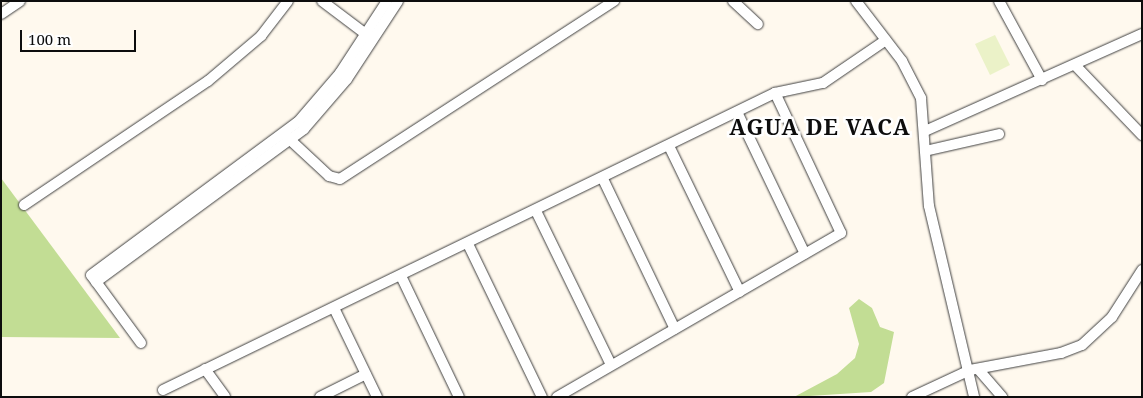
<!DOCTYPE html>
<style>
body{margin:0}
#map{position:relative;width:1143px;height:398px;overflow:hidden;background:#fff9ee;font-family:"Noto Serif",serif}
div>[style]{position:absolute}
.forest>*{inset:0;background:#c2dd94}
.pitch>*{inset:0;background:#ebf2c8}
.roads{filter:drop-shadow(0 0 1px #404040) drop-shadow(0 0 1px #404040)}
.minor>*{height:10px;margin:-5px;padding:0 5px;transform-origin:5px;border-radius:5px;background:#fff}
span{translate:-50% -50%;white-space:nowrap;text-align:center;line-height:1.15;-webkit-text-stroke:5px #fff;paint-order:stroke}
.district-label{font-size:22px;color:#0d0d0d;font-weight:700;letter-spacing:1px}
.frame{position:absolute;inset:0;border:2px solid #0d0d0d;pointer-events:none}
.scale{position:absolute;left:20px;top:30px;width:116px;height:22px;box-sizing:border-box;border:2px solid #0d0d0d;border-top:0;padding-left:6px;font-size:15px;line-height:18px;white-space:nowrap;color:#0d0d0d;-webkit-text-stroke:4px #fff;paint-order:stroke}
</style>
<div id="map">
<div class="forest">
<div style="clip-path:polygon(1px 178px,120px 338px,1px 337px)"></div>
<div style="clip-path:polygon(859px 299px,872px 308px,880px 327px,894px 332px,884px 383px,871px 392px,794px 397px,837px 374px,855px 358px,859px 344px,849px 308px)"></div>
</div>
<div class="pitch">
<div style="clip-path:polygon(995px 35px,1010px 65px,990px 75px,975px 44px)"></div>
</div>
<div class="roads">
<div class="minor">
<div style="left:322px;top:1px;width:61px;rotate:37.1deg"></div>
<div style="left:733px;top:1px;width:34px;rotate:43deg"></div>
<div style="left:856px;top:1px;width:76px;rotate:52.5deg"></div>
<div style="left:902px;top:61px;width:42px;rotate:62.8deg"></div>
<div style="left:921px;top:98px;width:108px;rotate:85.8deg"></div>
<div style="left:929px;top:206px;width:196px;rotate:76.7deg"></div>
<div style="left:999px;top:1px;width:90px;rotate:61.4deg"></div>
<div style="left:1px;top:14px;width:23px;rotate:-34deg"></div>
<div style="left:1075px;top:65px;width:97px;rotate:46.3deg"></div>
<div style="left:737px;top:112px;width:157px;rotate:64.4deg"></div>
<div style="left:925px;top:131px;width:238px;rotate:-24.1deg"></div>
<div style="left:286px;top:136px;width:59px;rotate:42.9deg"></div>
<div style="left:329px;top:176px;width:11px;rotate:15deg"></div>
<div style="left:340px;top:179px;width:327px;rotate:-33deg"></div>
<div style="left:669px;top:146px;width:162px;rotate:64.1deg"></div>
<div style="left:925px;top:151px;width:76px;rotate:-12.9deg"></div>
<div style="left:603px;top:179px;width:166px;rotate:64.4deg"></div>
<div style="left:24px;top:205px;width:222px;rotate:-34deg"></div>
<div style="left:208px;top:81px;width:70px;rotate:-40.3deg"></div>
<div style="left:261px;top:36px;width:44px;rotate:-52.4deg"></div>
<div style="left:536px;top:211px;width:171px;rotate:64deg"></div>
<div style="left:468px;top:244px;width:170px;rotate:64.2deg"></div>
<div style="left:401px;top:276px;width:134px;rotate:64.4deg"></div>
<div style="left:96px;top:282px;width:258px;rotate:-36.3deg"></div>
<div style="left:304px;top:129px;width:66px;rotate:-49.3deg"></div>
<div style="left:347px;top:79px;width:93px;rotate:-56.8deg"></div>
<div style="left:334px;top:308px;width:99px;rotate:64.2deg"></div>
<div style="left:141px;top:343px;width:84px;rotate:-126.3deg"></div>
<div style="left:91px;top:275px;width:257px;rotate:-36.5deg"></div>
<div style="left:298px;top:122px;width:65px;rotate:-49.4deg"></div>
<div style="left:340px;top:73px;width:86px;rotate:-56.9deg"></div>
<div style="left:205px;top:369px;width:34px;rotate:54deg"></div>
<div style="left:978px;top:369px;width:37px;rotate:49deg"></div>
<div style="left:163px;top:390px;width:680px;rotate:-25.89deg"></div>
<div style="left:775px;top:93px;width:49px;rotate:-11.8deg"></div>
<div style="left:823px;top:83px;width:76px;rotate:-34.3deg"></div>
<div style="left:320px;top:397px;width:51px;rotate:-26.6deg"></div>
<div style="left:557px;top:397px;width:328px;rotate:-30deg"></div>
<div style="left:841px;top:233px;width:155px;rotate:-115.2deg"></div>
<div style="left:912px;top:397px;width:64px;rotate:-25deg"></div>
<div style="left:970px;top:370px;width:93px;rotate:-10.6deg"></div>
<div style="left:1061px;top:353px;width:22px;rotate:-21deg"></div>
<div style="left:1082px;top:345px;width:41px;rotate:-43deg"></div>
<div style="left:1112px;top:317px;width:56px;rotate:-57.4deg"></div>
</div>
</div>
<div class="district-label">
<span style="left:820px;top:127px">AGUA DE VACA</span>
</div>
<div class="frame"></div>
<div class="scale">100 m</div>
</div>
